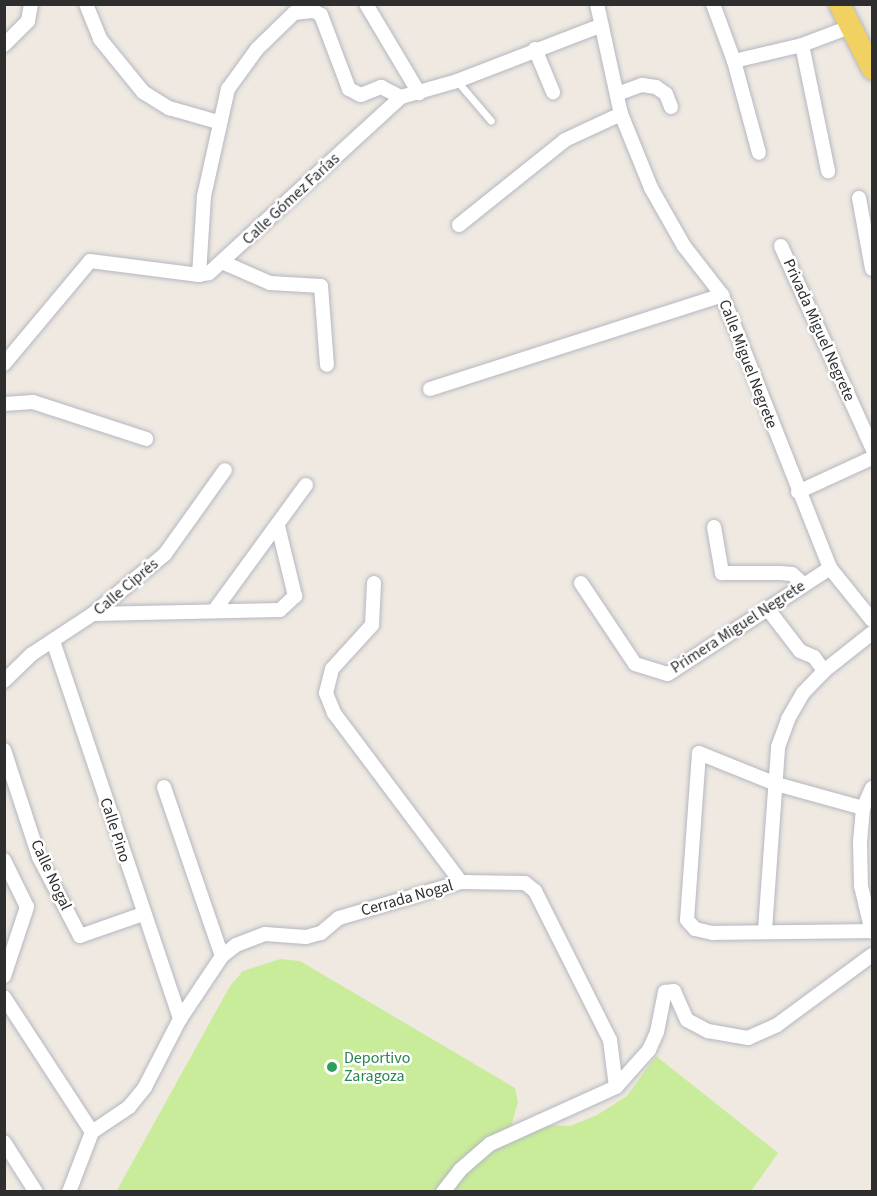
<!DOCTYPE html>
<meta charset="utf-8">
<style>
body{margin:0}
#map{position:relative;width:877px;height:1196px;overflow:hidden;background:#efe9e1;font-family:"Source Sans 3",sans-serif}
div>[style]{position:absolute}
.pitch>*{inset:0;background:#c9ec9a}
.roads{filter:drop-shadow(0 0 2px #b4b7c1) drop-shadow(0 0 2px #b4b7c1)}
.lane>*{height:7px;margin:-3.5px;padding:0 3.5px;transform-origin:3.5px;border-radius:3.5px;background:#fff}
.street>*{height:14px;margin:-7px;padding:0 7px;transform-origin:7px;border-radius:7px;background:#fff}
.primary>*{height:21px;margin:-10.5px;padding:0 10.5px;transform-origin:10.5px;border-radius:10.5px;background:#f2d163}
.dots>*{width:16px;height:16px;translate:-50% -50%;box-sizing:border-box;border:3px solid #fff;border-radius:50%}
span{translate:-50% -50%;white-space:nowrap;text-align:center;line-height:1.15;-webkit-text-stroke:5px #fff;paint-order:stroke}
.street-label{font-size:16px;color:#2e2e2e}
.leisure-label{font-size:16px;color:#27864d}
.left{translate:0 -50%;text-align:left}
.frame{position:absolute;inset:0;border:6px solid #2e2e2e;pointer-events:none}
</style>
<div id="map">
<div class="pitch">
<div style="clip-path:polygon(280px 959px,300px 961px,515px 1088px,518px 1102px,506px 1145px,526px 1133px,552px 1125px,570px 1126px,597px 1115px,627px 1096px,656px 1056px,778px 1153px,751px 1191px,116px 1192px,230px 986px,243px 971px)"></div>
</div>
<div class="roads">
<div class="lane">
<div style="left:457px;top:81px;width:52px;rotate:49.6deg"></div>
</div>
<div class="street">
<div style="left:86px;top:4px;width:38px;rotate:68deg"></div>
<div style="left:100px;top:39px;width:68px;rotate:50.9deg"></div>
<div style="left:143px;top:92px;width:31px;rotate:32deg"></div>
<div style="left:169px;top:108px;width:51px;rotate:15.9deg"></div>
<div style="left:366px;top:4px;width:104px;rotate:59.2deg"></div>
<div style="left:597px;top:4px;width:113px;rotate:77.7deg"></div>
<div style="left:621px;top:114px;width:80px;rotate:67.9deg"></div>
<div style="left:651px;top:188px;width:67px;rotate:60.4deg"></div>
<div style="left:684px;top:246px;width:62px;rotate:52.2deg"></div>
<div style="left:722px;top:295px;width:294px;rotate:68.4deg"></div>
<div style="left:830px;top:568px;width:67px;rotate:51.1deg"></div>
<div style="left:713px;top:4px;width:61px;rotate:69.8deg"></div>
<div style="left:734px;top:61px;width:95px;rotate:74.8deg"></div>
<div style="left:4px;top:45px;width:34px;rotate:-45deg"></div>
<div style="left:28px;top:21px;width:17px;rotate:-80deg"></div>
<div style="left:802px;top:45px;width:129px;rotate:78.3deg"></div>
<div style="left:535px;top:49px;width:47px;rotate:67.3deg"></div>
<div style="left:734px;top:61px;width:70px;rotate:-13.2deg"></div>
<div style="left:802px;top:45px;width:53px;rotate:-20.8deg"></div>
<div style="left:617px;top:94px;width:27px;rotate:-20deg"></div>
<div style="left:642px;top:85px;width:14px;rotate:8deg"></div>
<div style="left:656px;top:87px;width:12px;rotate:35deg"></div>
<div style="left:666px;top:94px;width:14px;rotate:69deg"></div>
<div style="left:859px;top:198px;width:72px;rotate:79.6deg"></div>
<div style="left:459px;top:225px;width:136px;rotate:-38.7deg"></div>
<div style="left:565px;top:140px;width:62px;rotate:-24.9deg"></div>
<div style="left:781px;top:246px;width:222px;rotate:65.7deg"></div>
<div style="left:222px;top:262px;width:52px;rotate:23.6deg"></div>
<div style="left:270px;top:283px;width:51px;rotate:3.4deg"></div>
<div style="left:321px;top:286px;width:79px;rotate:85.7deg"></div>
<div style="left:199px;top:275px;width:79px;rotate:-86.4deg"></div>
<div style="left:204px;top:196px;width:110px;rotate:-77.4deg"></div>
<div style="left:228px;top:89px;width:49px;rotate:-54.1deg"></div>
<div style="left:257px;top:49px;width:52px;rotate:-44.2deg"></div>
<div style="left:294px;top:13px;width:20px;rotate:-6deg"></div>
<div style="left:314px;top:11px;width:8px;rotate:30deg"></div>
<div style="left:321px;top:15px;width:79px;rotate:69.3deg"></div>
<div style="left:349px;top:89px;width:13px;rotate:27deg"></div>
<div style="left:361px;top:95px;width:22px;rotate:-22deg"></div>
<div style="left:381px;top:87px;width:22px;rotate:27deg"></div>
<div style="left:4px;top:364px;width:134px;rotate:-50.1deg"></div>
<div style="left:90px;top:261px;width:110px;rotate:7.3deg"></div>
<div style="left:199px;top:275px;width:10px;rotate:-11deg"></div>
<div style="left:209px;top:273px;width:260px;rotate:-42.5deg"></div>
<div style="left:401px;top:97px;width:58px;rotate:-15.9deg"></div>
<div style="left:457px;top:81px;width:155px;rotate:-21.1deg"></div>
<div style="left:430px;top:389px;width:307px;rotate:-17.8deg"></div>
<div style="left:4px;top:404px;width:29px;rotate:-4deg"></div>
<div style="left:33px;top:402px;width:119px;rotate:18.1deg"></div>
<div style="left:798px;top:492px;width:81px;rotate:-24.7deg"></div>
<div style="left:714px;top:527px;width:47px;rotate:80.1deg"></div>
<div style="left:722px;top:573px;width:58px"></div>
<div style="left:780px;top:573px;width:12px;rotate:5deg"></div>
<div style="left:792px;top:574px;width:15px;rotate:42deg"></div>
<div style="left:374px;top:583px;width:42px;rotate:92.7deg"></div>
<div style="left:372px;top:625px;width:59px;rotate:132.3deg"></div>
<div style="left:332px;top:669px;width:25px;rotate:104deg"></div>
<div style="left:326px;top:693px;width:22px;rotate:68deg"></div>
<div style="left:334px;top:713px;width:211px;rotate:53.1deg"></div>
<div style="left:581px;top:583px;width:97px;rotate:56.3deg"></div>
<div style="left:635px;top:664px;width:34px;rotate:17deg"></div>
<div style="left:668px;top:674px;width:194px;rotate:-33.2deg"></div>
<div style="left:767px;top:608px;width:54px;rotate:52.5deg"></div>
<div style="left:800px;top:651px;width:15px;rotate:23deg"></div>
<div style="left:814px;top:657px;width:17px;rotate:54deg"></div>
<div style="left:214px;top:611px;width:156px;rotate:-53.9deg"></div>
<div style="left:93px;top:614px;width:187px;rotate:-1.2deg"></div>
<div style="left:280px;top:610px;width:21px;rotate:-43deg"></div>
<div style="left:295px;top:596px;width:72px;rotate:-103.7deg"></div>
<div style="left:53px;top:641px;width:399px;rotate:71.4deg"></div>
<div style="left:4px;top:681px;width:39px;rotate:-44deg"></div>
<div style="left:32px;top:654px;width:73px;rotate:-33.3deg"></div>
<div style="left:93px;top:614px;width:94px;rotate:-39.8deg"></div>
<div style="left:165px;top:554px;width:103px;rotate:-54.5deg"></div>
<div style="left:4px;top:750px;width:113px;rotate:71.9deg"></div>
<div style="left:39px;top:857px;width:89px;rotate:62.6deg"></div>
<div style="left:80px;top:936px;width:67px;rotate:-19.2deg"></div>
<div style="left:164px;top:787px;width:179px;rotate:71.1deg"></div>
<div style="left:872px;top:788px;width:22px;rotate:114deg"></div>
<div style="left:863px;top:808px;width:34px;rotate:95deg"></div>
<div style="left:860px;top:842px;width:44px;rotate:88.7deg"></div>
<div style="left:861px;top:886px;width:47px;rotate:76.6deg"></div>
<div style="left:863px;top:808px;width:90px;rotate:-164.6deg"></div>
<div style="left:776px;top:784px;width:83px;rotate:-158.1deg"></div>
<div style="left:699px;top:753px;width:167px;rotate:94.1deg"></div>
<div style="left:687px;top:920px;width:12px;rotate:48deg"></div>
<div style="left:695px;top:929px;width:18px;rotate:13deg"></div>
<div style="left:713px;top:933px;width:159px;rotate:-0.7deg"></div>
<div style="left:4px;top:860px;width:52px;rotate:63.9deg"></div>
<div style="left:27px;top:907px;width:73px;rotate:108.4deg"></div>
<div style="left:765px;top:930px;width:183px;rotate:-85.9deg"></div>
<div style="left:778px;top:747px;width:30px;rotate:-70deg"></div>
<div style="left:788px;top:719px;width:30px;rotate:-60deg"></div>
<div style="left:803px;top:693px;width:30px;rotate:-46deg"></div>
<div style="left:824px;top:671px;width:61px;rotate:-38.4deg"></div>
<div style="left:4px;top:997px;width:161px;rotate:56.9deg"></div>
<div style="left:4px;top:1142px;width:59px;rotate:57.4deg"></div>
<div style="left:69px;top:1192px;width:64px;rotate:-69deg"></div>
<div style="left:92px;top:1132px;width:45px;rotate:-34deg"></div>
<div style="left:129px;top:1107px;width:26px;rotate:-51deg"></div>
<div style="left:145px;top:1087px;width:76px;rotate:-62.8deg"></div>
<div style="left:180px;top:1019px;width:76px;rotate:-56.3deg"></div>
<div style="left:222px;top:956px;width:18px;rotate:-38deg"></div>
<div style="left:236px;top:945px;width:31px;rotate:-21deg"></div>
<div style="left:265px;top:934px;width:41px;rotate:4.2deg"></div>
<div style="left:306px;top:937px;width:16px;rotate:-15deg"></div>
<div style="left:321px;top:933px;width:23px;rotate:-40deg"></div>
<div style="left:339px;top:918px;width:127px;rotate:-16.4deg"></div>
<div style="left:461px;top:882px;width:64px;rotate:0.9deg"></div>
<div style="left:525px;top:883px;width:13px;rotate:39deg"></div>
<div style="left:535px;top:891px;width:167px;rotate:63.3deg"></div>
<div style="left:610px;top:1040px;width:47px;rotate:82.7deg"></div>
<div style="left:443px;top:1192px;width:28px;rotate:-52deg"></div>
<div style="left:460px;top:1170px;width:40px;rotate:-41deg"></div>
<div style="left:490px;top:1144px;width:138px;rotate:-24.3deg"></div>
<div style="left:616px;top:1087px;width:50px;rotate:-48.3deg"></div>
<div style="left:649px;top:1050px;width:20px;rotate:-66deg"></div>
<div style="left:657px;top:1032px;width:41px;rotate:-78.7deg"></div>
<div style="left:665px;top:992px;width:9px;rotate:-6deg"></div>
<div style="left:674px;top:991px;width:32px;rotate:66deg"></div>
<div style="left:687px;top:1020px;width:24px;rotate:28deg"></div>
<div style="left:708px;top:1031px;width:41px;rotate:9.9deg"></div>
<div style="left:748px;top:1038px;width:32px;rotate:-24deg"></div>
<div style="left:777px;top:1025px;width:118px;rotate:-36.4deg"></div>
</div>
<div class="primary">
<div style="left:839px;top:4px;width:73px;rotate:63.1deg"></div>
</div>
</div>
<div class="dots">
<div style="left:332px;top:1067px;background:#2e9e5b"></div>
</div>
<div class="street-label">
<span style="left:291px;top:199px;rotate:-43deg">Calle Gómez Farías</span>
<span style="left:819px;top:330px;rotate:66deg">Privada Miguel Negrete</span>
<span style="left:748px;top:364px;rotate:69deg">Calle Miguel Negrete</span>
<span style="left:126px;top:587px;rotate:-40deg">Calle Ciprés</span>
<span style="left:738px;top:627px;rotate:-33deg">Primera Miguel Negrete</span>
<span style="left:115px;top:830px;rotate:72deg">Calle Pino</span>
<span style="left:51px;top:875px;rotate:65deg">Calle Nogal</span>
<span style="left:407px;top:898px;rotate:-16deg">Cerrada Nogal</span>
</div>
<div class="leisure-label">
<span class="left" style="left:344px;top:1067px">Deportivo<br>Zaragoza</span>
</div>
<div class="frame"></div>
</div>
